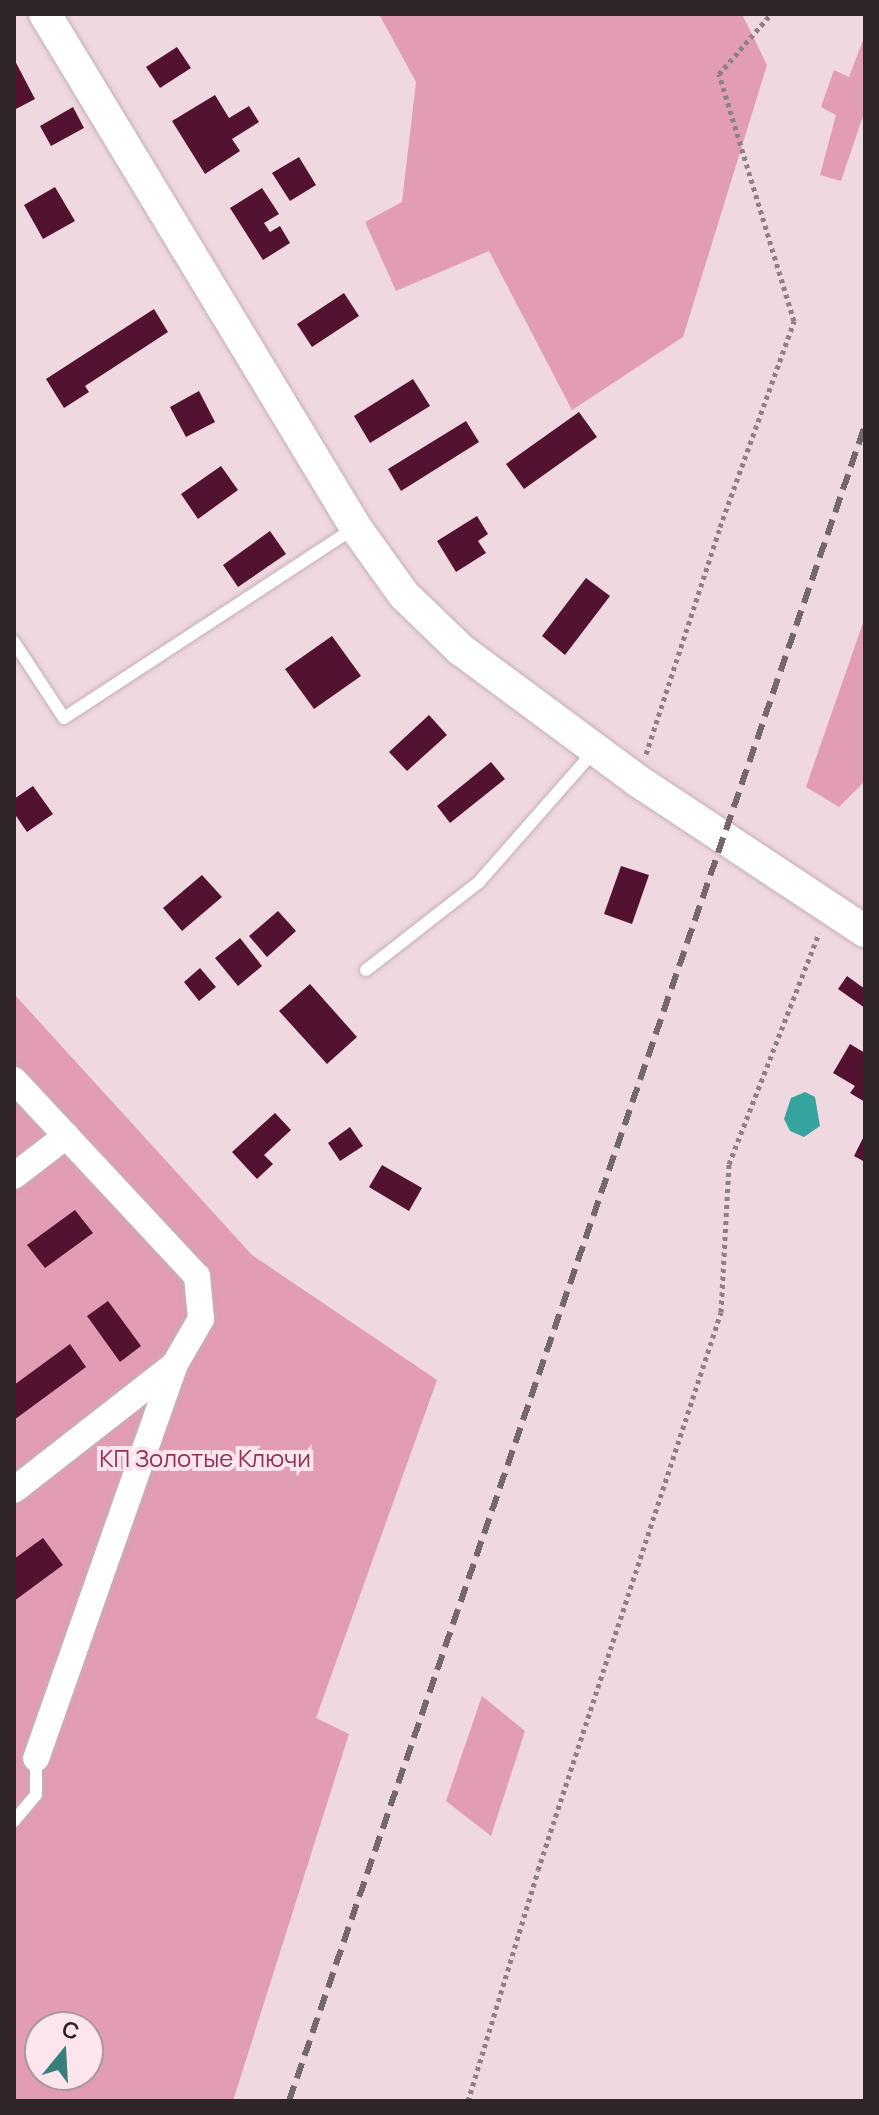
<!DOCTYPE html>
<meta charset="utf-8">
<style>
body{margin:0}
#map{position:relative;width:879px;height:2115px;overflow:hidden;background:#efd8df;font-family:Manrope,sans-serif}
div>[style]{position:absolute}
.green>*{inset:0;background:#e29cb4}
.water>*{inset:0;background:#35a49e}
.building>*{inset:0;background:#531330}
.path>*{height:5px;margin-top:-2.5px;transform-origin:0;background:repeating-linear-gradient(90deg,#8f8084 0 4px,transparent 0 8px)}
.roads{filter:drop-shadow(0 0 2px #c5afb6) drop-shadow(0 0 2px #c5afb6)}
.service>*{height:12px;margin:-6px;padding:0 6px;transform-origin:6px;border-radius:6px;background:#fff}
.minor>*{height:26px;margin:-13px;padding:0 13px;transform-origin:13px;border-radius:13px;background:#fff}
.tertiary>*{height:32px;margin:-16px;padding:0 16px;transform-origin:16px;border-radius:16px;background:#fff}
.rail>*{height:6px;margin-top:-3px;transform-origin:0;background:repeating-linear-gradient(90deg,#75686c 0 16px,transparent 0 24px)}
span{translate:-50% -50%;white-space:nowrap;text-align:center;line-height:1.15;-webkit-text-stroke:8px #fce5ec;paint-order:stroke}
.park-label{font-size:24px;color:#8d3258}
.frame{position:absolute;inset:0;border:16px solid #2d2527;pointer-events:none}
.north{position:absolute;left:24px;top:2011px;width:80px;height:80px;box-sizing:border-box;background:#fce5ec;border:2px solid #a9989d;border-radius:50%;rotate:18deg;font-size:22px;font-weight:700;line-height:32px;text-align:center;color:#2d2527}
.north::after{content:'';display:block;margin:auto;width:28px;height:36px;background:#38807c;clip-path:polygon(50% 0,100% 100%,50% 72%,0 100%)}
</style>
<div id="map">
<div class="green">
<div style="clip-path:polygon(379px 14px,742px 14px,767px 65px,683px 337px,572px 410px,489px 251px,396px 291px,365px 222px,402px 202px,416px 82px)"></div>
<div style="clip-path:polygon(865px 35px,865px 110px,841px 181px,820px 175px,836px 115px,821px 107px,834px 70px,849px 77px)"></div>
<div style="clip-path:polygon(865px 617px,865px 781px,839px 807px,806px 787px)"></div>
<div style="clip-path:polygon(evenodd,14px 994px,252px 1255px,437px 1380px,316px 1718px,349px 1734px,233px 2101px,14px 2101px,14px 994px,40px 2027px,88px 2027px,88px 2075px,40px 2075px,40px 2027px)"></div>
<div style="clip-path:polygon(482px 1696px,525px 1731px,491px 1836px,446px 1801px)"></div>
</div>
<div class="water">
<div style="clip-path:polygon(805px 1092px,815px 1097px,820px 1126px,804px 1137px,790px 1131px,784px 1119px,791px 1098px)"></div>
</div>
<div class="building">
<div style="clip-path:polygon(177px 47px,191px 68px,160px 88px,146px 67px)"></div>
<div style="clip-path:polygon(14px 59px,35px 99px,14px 110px)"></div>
<div style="clip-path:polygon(215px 95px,229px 118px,249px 106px,259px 122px,232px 139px,240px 151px,205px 174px,172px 121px)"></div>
<div style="clip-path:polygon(73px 107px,84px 128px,51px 146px,40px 126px)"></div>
<div style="clip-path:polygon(299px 157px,316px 185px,290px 201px,272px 173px)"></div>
<div style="clip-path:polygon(55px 187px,75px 221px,43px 239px,24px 205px)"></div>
<div style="clip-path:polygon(262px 188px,279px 214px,264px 223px,270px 232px,280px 226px,290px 243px,263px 260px,230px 208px)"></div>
<div style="clip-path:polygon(344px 293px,359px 316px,312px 347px,297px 324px)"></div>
<div style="clip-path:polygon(154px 309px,168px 332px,85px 386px,89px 392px,64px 408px,46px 379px)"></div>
<div style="clip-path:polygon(413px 379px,430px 406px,370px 443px,354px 416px)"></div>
<div style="clip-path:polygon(199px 391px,215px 422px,186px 437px,170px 407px)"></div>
<div style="clip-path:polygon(579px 412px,597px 437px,524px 489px,506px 464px)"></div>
<div style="clip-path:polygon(466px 421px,479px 442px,401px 491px,388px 469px)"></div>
<div style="clip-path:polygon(221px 466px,238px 490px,198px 519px,181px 494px)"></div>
<div style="clip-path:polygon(477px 516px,488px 534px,478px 541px,486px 553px,456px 572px,437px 541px)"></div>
<div style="clip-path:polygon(270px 531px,286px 554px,238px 587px,223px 565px)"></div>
<div style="clip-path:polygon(586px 578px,610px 596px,565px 655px,542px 636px)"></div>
<div style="clip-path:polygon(332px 636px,361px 676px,314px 709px,285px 669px)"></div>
<div style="clip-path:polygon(429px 715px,447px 735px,407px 771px,389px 752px)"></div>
<div style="clip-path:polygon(491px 762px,505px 779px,450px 823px,437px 806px)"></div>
<div style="clip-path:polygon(33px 786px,53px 814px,27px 832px,14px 813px,14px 799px)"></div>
<div style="clip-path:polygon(621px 866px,649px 875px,632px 924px,604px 914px)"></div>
<div style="clip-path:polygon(202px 875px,222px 897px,182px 931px,163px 908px)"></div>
<div style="clip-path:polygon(278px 911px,296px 931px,267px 957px,249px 936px)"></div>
<div style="clip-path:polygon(240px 938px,262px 966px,238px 986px,215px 958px)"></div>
<div style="clip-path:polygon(200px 968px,216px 987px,199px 1001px,184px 982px)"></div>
<div style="clip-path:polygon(847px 976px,865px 989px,865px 1008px,838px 989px)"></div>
<div style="clip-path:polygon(310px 984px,357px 1037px,327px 1064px,279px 1011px)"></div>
<div style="clip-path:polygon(850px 1044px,865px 1053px,865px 1102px,850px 1093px,855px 1086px,833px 1073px)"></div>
<div style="clip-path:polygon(275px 1113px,291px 1130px,264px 1155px,273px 1164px,257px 1179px,232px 1152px)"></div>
<div style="clip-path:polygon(350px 1127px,363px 1146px,340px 1161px,328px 1143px)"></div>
<div style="clip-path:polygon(865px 1134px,865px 1162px,854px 1156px)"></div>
<div style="clip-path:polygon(382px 1165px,422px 1188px,409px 1211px,369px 1187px)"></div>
<div style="clip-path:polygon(75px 1210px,93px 1233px,45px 1268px,27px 1245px)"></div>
<div style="clip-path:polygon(108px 1301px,141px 1346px,120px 1362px,87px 1316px)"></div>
<div style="clip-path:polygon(70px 1344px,86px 1367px,14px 1420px,14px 1385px)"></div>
<div style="clip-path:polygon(43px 1538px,63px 1565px,14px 1601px,14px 1559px)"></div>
</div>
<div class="path">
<div style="left:646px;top:754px;width:239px;rotate:-71.9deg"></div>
<div style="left:720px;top:527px;width:219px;rotate:-70.2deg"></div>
<div style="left:794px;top:321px;width:258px;rotate:-106.9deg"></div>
<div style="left:719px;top:74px;width:79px;rotate:-49.1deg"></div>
<div style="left:468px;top:2101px;width:241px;rotate:-73.1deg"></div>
<div style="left:538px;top:1870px;width:587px;rotate:-71.84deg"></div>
<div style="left:721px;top:1312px;width:148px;rotate:-86.9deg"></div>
<div style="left:729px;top:1164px;width:248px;rotate:-68.7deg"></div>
</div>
<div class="roads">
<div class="service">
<div style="left:14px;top:642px;width:91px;rotate:56.7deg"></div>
<div style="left:64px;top:718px;width:345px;rotate:-33.2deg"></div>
<div style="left:366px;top:970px;width:143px;rotate:-37.9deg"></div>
<div style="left:479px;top:882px;width:174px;rotate:-48.7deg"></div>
<div style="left:14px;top:1821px;width:34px;rotate:-50deg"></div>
<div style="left:36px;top:1795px;width:37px;rotate:-90deg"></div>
</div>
<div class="minor">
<div style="left:14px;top:1080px;width:268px;rotate:47deg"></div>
<div style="left:197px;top:1276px;width:43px;rotate:84.7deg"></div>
<div style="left:201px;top:1319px;width:52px;rotate:120deg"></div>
<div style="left:175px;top:1364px;width:418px;rotate:109.4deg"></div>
<div style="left:14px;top:1176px;width:66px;rotate:-37.6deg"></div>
<div style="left:14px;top:1490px;width:204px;rotate:-38deg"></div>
</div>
<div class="tertiary">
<div style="left:45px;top:14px;width:601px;rotate:58.82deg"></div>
<div style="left:356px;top:528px;width:82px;rotate:54.4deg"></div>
<div style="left:404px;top:595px;width:79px;rotate:44deg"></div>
<div style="left:461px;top:650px;width:220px;rotate:36.5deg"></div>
<div style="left:638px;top:781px;width:272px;rotate:33.5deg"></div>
</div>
</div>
<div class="rail">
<div style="left:289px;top:2101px;width:1772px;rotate:-71.03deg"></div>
</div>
<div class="park-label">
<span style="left:205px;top:1458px">КП Золотые Ключи</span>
</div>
<div class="frame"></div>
<div class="north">С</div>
</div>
